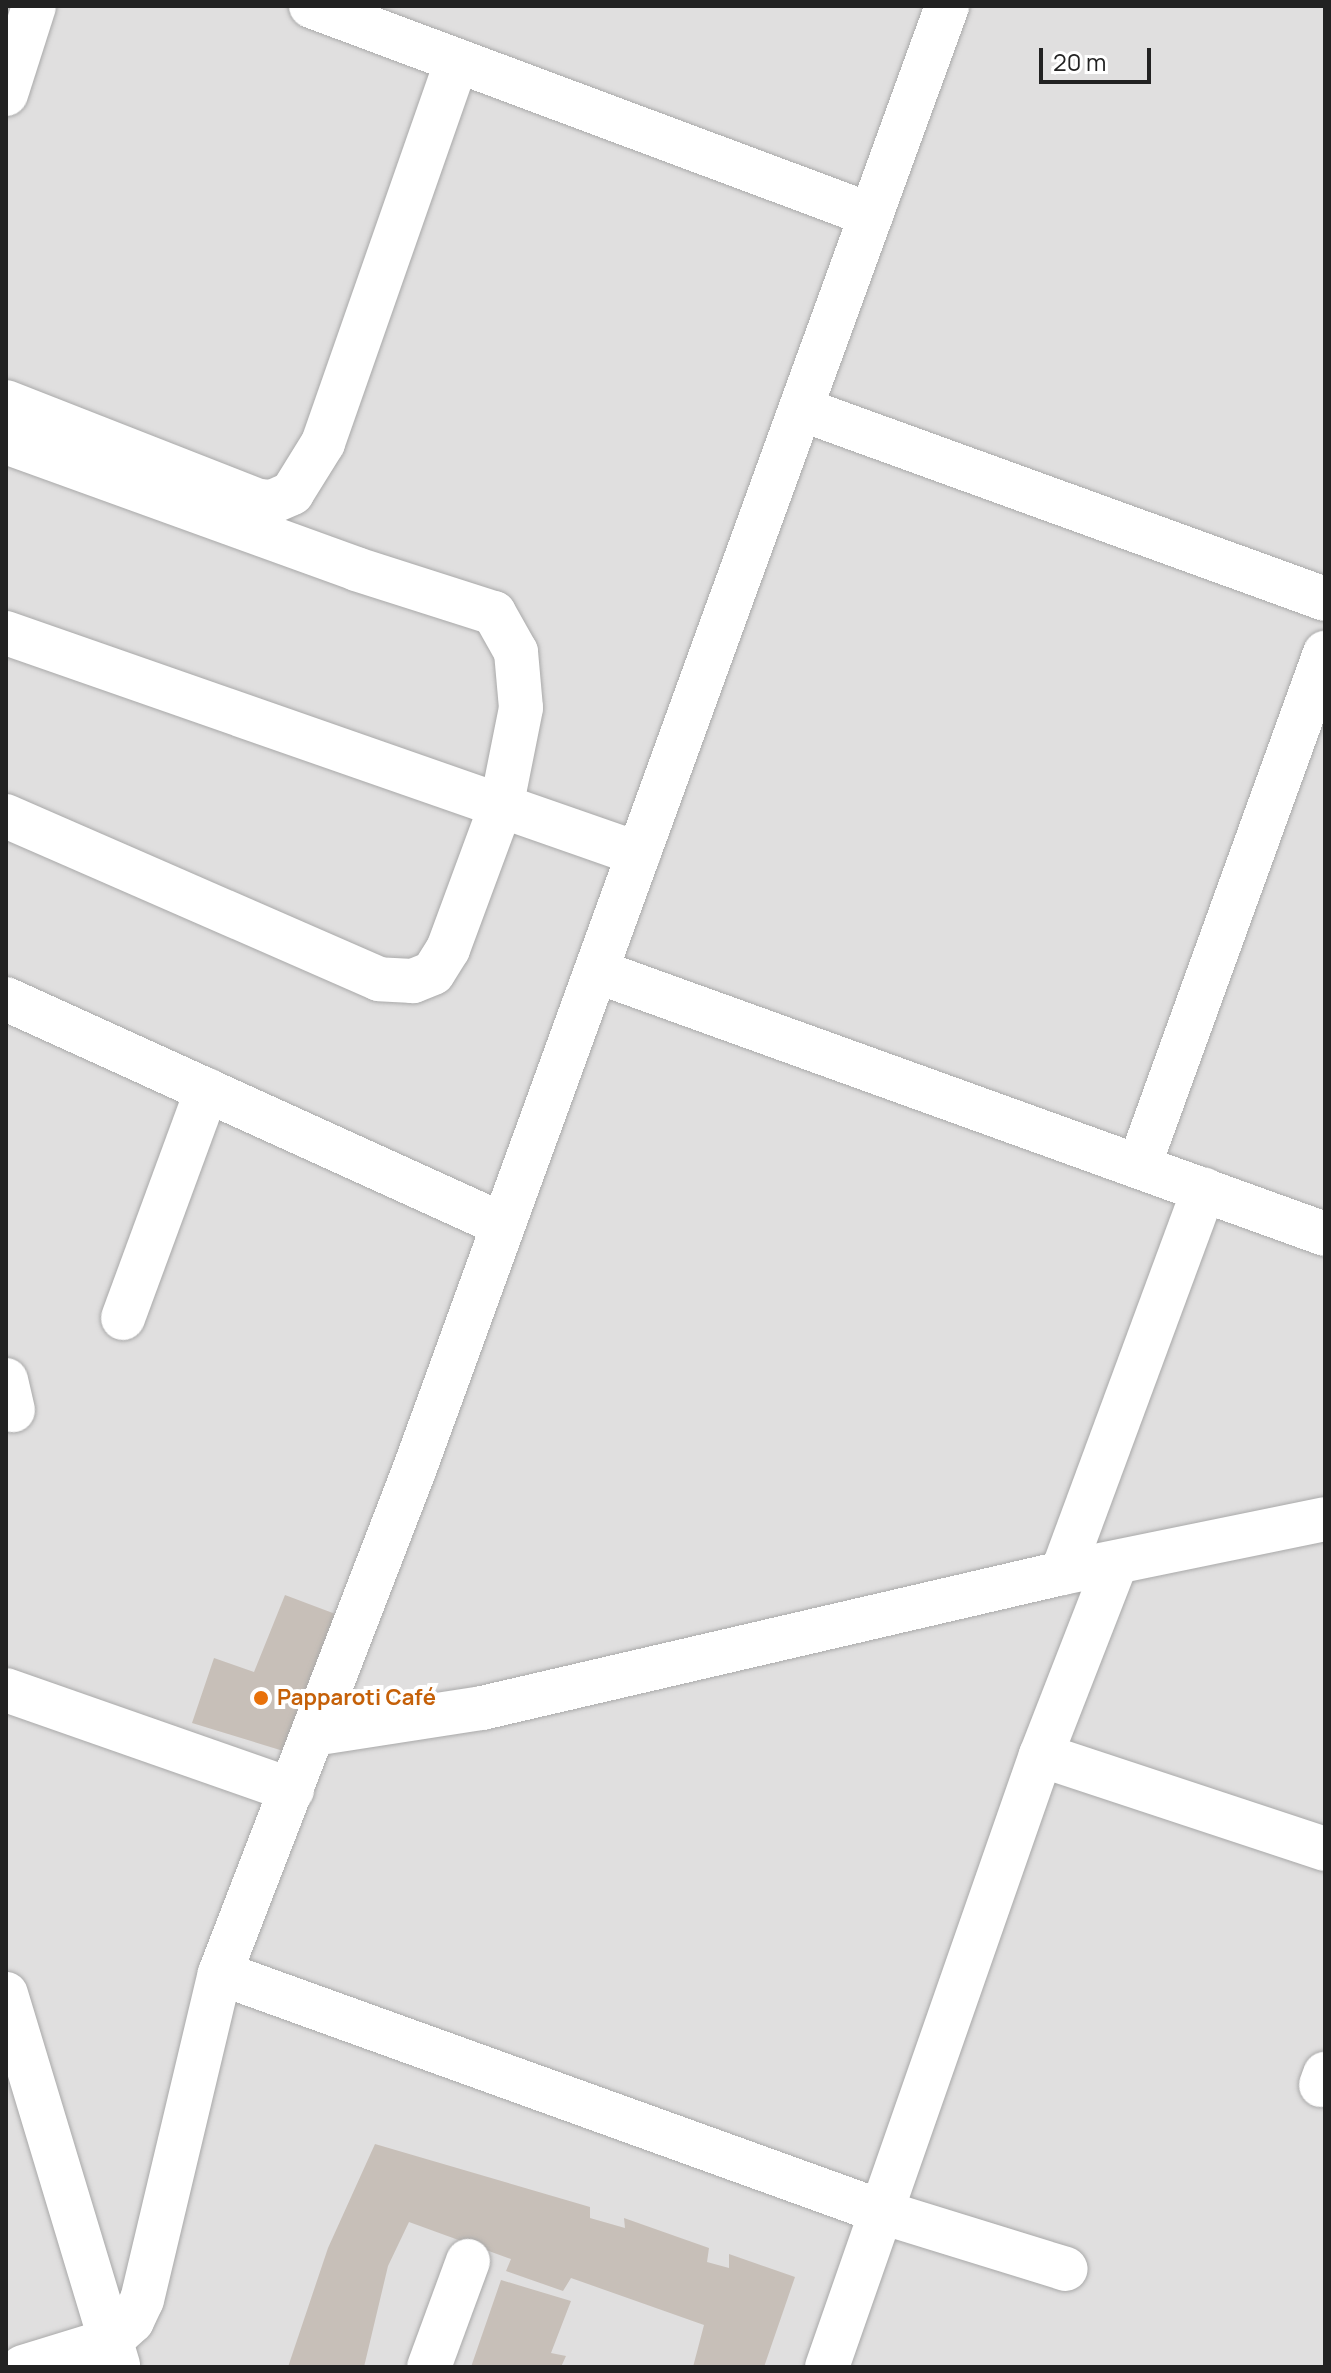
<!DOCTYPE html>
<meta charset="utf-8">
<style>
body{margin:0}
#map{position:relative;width:1331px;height:2373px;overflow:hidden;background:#f2efe9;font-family:Manrope,sans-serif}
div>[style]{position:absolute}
.residential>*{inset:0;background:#e0dfdf}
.building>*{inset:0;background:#c7bfb8}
.roads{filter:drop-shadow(0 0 2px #a9a9a9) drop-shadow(0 0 2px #a9a9a9)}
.minor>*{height:44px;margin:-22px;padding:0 22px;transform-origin:22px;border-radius:22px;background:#fff}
.dots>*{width:22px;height:22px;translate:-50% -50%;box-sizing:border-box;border:4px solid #fff;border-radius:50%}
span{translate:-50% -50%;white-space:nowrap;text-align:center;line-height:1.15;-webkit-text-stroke:8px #fff;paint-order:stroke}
.food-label{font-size:22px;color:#c56008;font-weight:700}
.left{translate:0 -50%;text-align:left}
.frame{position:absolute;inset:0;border:8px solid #222;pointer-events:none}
.scale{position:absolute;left:1039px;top:48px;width:112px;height:36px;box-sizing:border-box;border:4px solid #222;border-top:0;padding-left:10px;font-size:24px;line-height:28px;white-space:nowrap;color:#222;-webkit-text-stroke:6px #fff;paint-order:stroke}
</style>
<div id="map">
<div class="residential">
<div style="clip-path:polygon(6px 6px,1325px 6px,1325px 2367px,6px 2367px)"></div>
</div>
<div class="building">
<div style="clip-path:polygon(285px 1595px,346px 1618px,303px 1757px,192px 1723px,214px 1658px,254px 1672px)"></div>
<div style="clip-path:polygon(375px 2144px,590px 2207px,590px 2218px,625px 2228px,624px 2218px,709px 2248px,707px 2262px,729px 2268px,729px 2254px,795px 2277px,764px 2367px,693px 2367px,704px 2325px,571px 2278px,563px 2291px,506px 2271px,511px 2259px,409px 2222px,388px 2266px,364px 2367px,288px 2367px,328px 2248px)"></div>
<div style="clip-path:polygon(501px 2280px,571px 2301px,551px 2353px,566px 2356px,561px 2367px,471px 2367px)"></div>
</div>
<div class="roads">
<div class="minor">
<div style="left:311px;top:6px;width:598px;rotate:20.47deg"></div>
<div style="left:6px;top:94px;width:92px;rotate:-72.3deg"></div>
<div style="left:6px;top:402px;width:272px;rotate:21.4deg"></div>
<div style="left:259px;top:501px;width:13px;rotate:4deg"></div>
<div style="left:272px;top:502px;width:22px;rotate:-24deg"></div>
<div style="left:292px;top:493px;width:59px;rotate:-58.2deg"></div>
<div style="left:323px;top:443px;width:405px;rotate:-70.7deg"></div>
<div style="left:801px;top:409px;width:557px;rotate:19.93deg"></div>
<div style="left:6px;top:442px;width:372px;rotate:19.9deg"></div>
<div style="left:356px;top:569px;width:145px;rotate:17.7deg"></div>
<div style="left:494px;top:613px;width:45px;rotate:60.6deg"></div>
<div style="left:516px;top:652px;width:56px;rotate:84.9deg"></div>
<div style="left:521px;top:708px;width:97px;rotate:101.3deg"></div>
<div style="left:502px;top:803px;width:156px;rotate:110.3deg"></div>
<div style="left:448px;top:949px;width:28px;rotate:122deg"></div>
<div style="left:433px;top:973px;width:22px;rotate:158deg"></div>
<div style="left:413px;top:981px;width:34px;rotate:-177deg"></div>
<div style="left:379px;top:979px;width:407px;rotate:-156.4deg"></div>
<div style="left:6px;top:633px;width:670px;rotate:19.25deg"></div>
<div style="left:596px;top:971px;width:775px;rotate:19.84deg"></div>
<div style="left:6px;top:999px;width:546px;rotate:24.45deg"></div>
<div style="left:1139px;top:1166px;width:546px;rotate:-70.07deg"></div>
<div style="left:123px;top:1318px;width:243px;rotate:-69.8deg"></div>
<div style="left:6px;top:1380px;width:31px;rotate:77deg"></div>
<div style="left:1062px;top:1573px;width:409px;rotate:-69.7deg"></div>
<div style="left:6px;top:1690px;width:303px;rotate:19.3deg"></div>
<div style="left:314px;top:1734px;width:170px;rotate:-8.8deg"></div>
<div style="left:482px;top:1708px;width:596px;rotate:-13.1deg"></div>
<div style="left:1062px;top:1573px;width:268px;rotate:-11.6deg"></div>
<div style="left:1041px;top:1755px;width:299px;rotate:18.3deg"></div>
<div style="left:220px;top:1973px;width:707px;rotate:19.84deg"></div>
<div style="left:885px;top:2213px;width:189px;rotate:17.2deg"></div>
<div style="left:6px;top:1994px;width:388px;rotate:73.2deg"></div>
<div style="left:1321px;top:2085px;width:12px;rotate:-70deg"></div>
<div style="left:23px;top:2367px;width:92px;rotate:-17.1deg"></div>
<div style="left:111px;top:2340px;width:28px;rotate:-42deg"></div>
<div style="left:132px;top:2321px;width:23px;rotate:-65deg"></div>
<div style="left:142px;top:2300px;width:336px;rotate:-76.6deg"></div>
<div style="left:220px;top:1973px;width:541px;rotate:-68.89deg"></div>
<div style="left:415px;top:1468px;width:1556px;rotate:-70deg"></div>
<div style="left:429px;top:2367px;width:113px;rotate:-69.8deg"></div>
<div style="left:827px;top:2367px;width:648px;rotate:-70.73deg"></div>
<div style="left:1041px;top:1755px;width:206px;rotate:-68.7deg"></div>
</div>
</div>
<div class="dots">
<div style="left:261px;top:1698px;background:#e8710a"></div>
</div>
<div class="food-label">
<span class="left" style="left:277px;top:1698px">Papparoti Café</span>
</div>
<div class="frame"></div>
<div class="scale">20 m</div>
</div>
